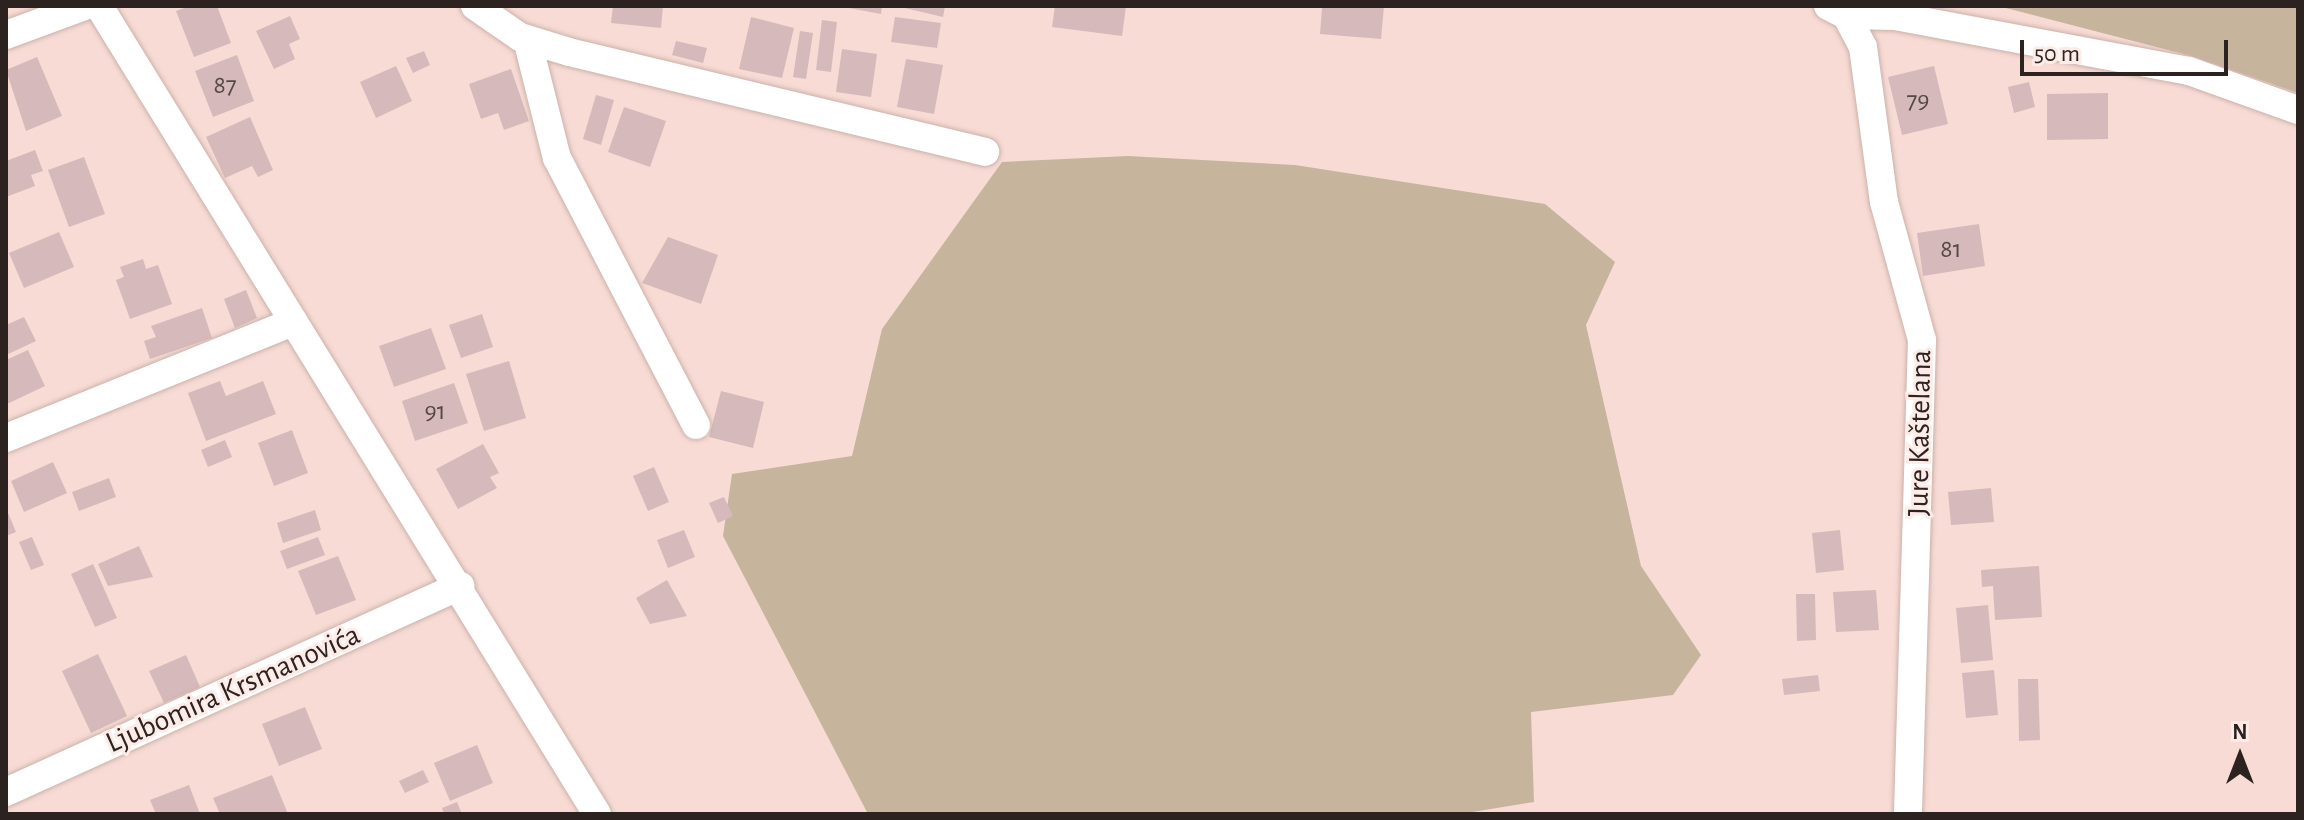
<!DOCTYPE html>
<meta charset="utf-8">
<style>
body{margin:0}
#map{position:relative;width:2304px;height:820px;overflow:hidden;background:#f7dbd4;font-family:"Alegreya Sans",sans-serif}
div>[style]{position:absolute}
.green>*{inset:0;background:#c7b49d}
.building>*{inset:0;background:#d6babb}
.roads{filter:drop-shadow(0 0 2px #ccb1aa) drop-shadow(0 0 2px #ccb1aa)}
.minor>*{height:28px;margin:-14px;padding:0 14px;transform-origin:14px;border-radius:14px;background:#fff}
span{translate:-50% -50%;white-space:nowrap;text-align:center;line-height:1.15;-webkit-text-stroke:6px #fcebe7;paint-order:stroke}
.number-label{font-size:26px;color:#564847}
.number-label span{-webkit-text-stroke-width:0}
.street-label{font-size:30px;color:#2c2220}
.frame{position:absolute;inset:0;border:8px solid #2c2220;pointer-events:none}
.north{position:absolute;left:2200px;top:716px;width:80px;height:80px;-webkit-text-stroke:6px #fcebe7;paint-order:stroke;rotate:0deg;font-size:22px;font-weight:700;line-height:32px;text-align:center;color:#2c2220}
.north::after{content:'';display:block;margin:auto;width:28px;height:36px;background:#2c2220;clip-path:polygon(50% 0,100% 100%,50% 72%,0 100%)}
.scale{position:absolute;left:2020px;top:40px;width:208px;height:36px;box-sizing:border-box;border:4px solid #2c2220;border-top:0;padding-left:10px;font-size:24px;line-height:28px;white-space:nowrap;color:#2c2220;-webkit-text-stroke:6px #fcebe7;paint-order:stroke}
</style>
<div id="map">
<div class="green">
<div style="clip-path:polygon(1998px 6px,2298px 6px,2298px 93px,2191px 56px)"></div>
<div style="clip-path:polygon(1128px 156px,1295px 165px,1545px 204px,1615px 262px,1586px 325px,1641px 566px,1701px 655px,1673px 695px,1531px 712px,1534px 802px,1460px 814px,868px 814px,723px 536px,732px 474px,852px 456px,882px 329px,1002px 162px)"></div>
</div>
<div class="building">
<div style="clip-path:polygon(190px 6px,217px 6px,231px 43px,194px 57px,176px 11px)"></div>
<div style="clip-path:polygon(613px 6px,663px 6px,661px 28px,611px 23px)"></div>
<div style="clip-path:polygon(838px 6px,882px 6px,881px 14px)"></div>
<div style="clip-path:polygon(896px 6px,945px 6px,943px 17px)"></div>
<div style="clip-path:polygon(1055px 6px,1126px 6px,1122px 36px,1052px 27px)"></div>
<div style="clip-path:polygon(1359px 6px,1384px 6px,1381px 39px,1320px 34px,1322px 8px)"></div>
<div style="clip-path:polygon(290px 16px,300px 39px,289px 44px,295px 59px,274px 69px,256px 31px)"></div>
<div style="clip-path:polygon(751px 17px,794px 28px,782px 78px,739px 69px)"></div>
<div style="clip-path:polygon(895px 17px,941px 23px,937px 48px,891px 42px)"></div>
<div style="clip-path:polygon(822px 20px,837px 22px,831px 72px,816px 70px)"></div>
<div style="clip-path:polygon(800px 31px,813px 33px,806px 79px,793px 77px)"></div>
<div style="clip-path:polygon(676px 41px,707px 48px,703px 63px,672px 55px)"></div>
<div style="clip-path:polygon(842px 49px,877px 54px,871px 97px,836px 92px)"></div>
<div style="clip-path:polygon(424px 51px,430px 65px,413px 73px,406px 58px)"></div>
<div style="clip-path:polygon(237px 55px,254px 101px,213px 117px,195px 71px)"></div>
<div style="clip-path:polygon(37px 57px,62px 116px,26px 131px,6px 70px)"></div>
<div style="clip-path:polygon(906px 59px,943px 65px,934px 114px,897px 107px)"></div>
<div style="clip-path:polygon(396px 66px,412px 101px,376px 118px,360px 82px)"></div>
<div style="clip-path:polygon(1934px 66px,1948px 124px,1902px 135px,1888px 77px)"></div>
<div style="clip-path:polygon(511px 69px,529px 121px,504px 130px,498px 113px,481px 119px,469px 84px)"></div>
<div style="clip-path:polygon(2029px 82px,2035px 107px,2014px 113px,2008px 87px)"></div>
<div style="clip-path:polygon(2108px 93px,2108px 139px,2047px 140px,2047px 94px)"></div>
<div style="clip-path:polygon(596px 95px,614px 100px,601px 145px,583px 139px)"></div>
<div style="clip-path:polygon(624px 107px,666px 121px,650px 167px,608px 152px)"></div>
<div style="clip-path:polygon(250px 117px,273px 170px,258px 177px,252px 166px,225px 178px,206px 137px)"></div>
<div style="clip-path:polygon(35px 150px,43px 171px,31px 175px,35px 186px,6px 197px,6px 161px)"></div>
<div style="clip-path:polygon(84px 157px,105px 214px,69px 227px,48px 170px)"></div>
<div style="clip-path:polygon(1979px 224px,1985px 266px,1923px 276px,1917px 233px)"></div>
<div style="clip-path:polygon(59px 232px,74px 267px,24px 288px,9px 253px)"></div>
<div style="clip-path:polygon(668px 237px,718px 255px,701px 304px,642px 283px)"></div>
<div style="clip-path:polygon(143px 259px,146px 269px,158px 265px,172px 304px,130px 319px,116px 280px,124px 277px,120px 267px)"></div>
<div style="clip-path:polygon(246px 290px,257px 318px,235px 328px,224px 299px)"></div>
<div style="clip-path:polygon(202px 308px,212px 338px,150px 359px,144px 341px,156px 337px,151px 326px)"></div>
<div style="clip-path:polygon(482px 314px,493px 347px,461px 358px,449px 325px)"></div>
<div style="clip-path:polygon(24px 317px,36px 341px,6px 355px,6px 325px)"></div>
<div style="clip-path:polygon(431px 328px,446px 369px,394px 387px,379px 346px)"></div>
<div style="clip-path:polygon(28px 350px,45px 386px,7px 404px,6px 360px)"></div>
<div style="clip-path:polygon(509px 361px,526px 418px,484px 431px,466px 374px)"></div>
<div style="clip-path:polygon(220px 381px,226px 396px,263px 381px,276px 414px,206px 441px,188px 393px)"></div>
<div style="clip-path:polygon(454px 383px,468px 423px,415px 441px,402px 401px)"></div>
<div style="clip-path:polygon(721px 391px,764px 402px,753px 448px,709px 437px)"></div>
<div style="clip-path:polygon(292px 430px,308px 473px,274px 486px,258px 443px)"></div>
<div style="clip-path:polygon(225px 440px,232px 457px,208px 467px,201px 450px)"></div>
<div style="clip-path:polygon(483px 444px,499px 473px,490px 477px,497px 488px,458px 509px,436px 469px)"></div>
<div style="clip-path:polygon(53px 462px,67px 493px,24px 512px,11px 481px)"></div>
<div style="clip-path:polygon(654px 467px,669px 502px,648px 511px,633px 476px)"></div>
<div style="clip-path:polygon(109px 478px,116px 497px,79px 511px,72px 492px)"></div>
<div style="clip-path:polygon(1991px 488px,1994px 522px,1951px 525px,1948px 492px)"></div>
<div style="clip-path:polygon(724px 497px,733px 516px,718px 523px,709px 503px)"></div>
<div style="clip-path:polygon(6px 508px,16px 532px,6px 536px)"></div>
<div style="clip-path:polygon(315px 510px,321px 530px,283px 543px,277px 523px)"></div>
<div style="clip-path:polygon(684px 530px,695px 557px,668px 568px,657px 540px)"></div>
<div style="clip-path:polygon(1840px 530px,1844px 570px,1816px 573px,1812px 533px)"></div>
<div style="clip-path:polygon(32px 537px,44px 565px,31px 570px,19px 542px)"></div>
<div style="clip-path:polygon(318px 537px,325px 555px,287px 569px,280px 551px)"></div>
<div style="clip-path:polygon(139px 546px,153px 577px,108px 586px,98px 564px)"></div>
<div style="clip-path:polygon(338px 556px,356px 600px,316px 615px,298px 571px)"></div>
<div style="clip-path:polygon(93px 564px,117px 618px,95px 627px,71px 574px)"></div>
<div style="clip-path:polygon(2039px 566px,2042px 617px,1995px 620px,1993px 586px,1982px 587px,1981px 570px)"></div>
<div style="clip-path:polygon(667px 580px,687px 616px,650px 624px,636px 598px)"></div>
<div style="clip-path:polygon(1876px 590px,1879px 630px,1836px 632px,1833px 592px)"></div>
<div style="clip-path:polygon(1796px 594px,1815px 594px,1816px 640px,1797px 641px)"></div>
<div style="clip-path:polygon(1988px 605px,1993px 660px,1961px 663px,1956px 608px)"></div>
<div style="clip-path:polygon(98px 654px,127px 716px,91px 733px,62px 671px)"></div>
<div style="clip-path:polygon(186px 655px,200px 687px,164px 703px,149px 671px)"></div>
<div style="clip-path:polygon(1994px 670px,1998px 715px,1966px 718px,1962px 673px)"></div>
<div style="clip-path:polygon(1818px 675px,1820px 691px,1784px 695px,1782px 679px)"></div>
<div style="clip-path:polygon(2018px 679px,2038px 679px,2040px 740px,2019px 741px)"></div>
<div style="clip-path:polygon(305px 707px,322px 749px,279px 766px,262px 724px)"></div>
<div style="clip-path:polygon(477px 745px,493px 783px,450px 801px,434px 763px)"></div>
<div style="clip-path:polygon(423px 770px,429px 782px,405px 793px,399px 781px)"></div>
<div style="clip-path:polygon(272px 775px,288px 814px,220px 814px,213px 798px)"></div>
<div style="clip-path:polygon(189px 785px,200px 814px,156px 814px,150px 800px)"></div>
<div style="clip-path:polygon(457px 802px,462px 814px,444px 814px,442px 808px)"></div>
</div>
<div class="roads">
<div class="minor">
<div style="left:99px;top:6px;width:949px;rotate:58.35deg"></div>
<div style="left:475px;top:6px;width:55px;rotate:34.6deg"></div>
<div style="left:520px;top:37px;width:51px;rotate:17deg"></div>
<div style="left:569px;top:52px;width:428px;rotate:13.5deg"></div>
<div style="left:1828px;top:6px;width:20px;rotate:27deg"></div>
<div style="left:1846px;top:15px;width:49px;rotate:1.2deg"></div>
<div style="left:1895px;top:16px;width:299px;rotate:10.6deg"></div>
<div style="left:2189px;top:71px;width:116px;rotate:19.7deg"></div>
<div style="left:1846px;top:15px;width:36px;rotate:62deg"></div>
<div style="left:1863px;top:47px;width:156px;rotate:82.3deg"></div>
<div style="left:1884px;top:202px;width:143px;rotate:74.6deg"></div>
<div style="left:1922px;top:340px;width:474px;rotate:91.7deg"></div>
<div style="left:6px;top:35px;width:84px;rotate:-20.2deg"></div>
<div style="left:527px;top:39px;width:123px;rotate:75.9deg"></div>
<div style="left:557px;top:158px;width:301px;rotate:62.5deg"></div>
<div style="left:6px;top:438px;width:310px;rotate:-22deg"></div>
<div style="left:6px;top:792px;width:499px;rotate:-24.4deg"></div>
</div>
</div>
<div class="number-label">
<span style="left:225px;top:86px">87</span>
<span style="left:1918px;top:101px">79</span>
<span style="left:1951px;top:250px">81</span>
<span style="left:435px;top:412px">91</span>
</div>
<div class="street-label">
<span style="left:1920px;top:433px;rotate:-89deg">Jure Kaštelana</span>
<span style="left:233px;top:689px;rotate:-24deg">Ljubomira Krsmanovića</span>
</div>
<div class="frame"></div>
<div class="north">N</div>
<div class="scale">50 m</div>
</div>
